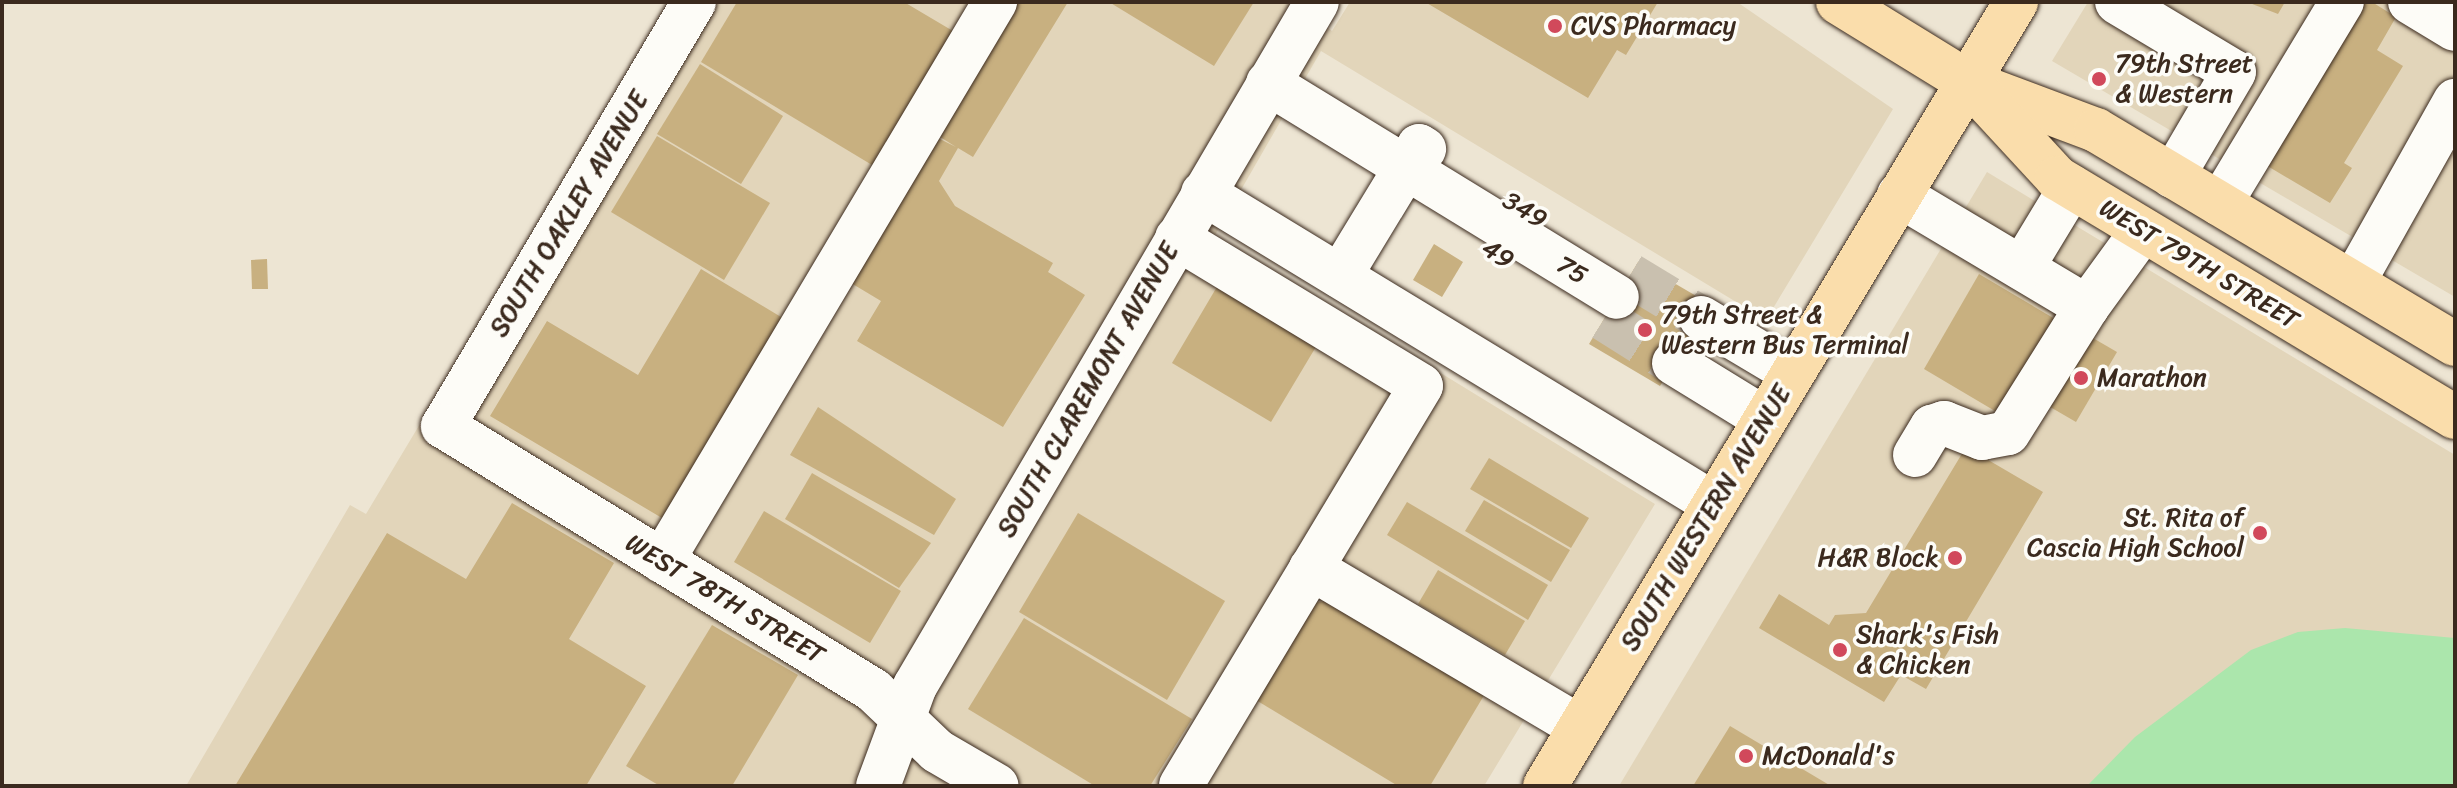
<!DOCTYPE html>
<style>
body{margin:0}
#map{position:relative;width:2457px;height:788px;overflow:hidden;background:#ede5d3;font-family:Sriracha,sans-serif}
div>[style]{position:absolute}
.built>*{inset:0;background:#e2d5ba}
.green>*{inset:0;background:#abe6ac}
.building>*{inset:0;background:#c8b080}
.minor-tunnel>*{height:44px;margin-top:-22px;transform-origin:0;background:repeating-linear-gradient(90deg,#c9c0af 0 44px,transparent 0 66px)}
.roads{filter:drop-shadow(0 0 2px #3b2a1e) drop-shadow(0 0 2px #3b2a1e)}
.minor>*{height:44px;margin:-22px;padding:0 22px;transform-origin:22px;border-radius:22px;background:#fdfcf7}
.major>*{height:44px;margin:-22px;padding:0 22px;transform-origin:22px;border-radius:22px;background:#faddab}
.dots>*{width:22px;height:22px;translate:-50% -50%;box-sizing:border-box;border:4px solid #fdfcf7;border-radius:50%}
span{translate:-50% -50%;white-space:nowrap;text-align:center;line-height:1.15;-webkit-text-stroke:7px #fdfcf7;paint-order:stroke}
.poi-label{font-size:26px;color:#3b2a1e}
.left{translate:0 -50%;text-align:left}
.right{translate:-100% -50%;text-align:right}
.street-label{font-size:26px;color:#3b2a1e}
.frame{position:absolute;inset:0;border:4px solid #3b2a1e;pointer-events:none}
</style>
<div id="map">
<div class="built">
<div style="clip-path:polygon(673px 2px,1294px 2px,1332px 31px,1350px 2px,1737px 2px,1893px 109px,1766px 320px,1321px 51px,1215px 235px,1655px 504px,1484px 786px,186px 786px,350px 505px,366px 514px)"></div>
<div style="clip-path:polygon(2088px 2px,2410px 2px,2455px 29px,2455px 297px,2052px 61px)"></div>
<div style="clip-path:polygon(1987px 172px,2455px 455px,2455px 786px,1619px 786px)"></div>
</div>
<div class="green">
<div style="clip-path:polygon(2345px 628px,2455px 638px,2455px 786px,2087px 786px,2135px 737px,2251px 650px,2298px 632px)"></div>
</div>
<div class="building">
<div style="clip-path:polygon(737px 2px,904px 2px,958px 34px,877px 168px,701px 62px)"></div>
<div style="clip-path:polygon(1007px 2px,1068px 2px,973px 157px,958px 148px,939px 181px,955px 206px,1053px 263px,1048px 272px,1085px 295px,1003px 427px,857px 341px,881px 301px,846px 280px,932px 135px,956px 147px,929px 130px)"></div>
<div style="clip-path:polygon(1109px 2px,1254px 2px,1214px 66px)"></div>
<div style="clip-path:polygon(1425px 2px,1658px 2px,1626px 55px,1617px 50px,1588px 98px)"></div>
<div style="clip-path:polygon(2247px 2px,2285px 2px,2278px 14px)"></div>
<div style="clip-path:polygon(2355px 2px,2372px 2px,2396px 17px,2377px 50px,2403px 66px,2344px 163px,2352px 168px,2330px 203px,2259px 161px)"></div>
<div style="clip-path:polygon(700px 64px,783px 116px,741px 184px,657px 134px)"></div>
<div style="clip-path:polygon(657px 136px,770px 203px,724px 280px,611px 212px)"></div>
<div style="clip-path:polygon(1434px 244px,1463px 262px,1442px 297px,1413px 280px)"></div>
<div style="clip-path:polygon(267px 259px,268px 289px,252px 289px,251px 260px)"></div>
<div style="clip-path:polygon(1638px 262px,1710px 304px,1660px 386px,1589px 344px)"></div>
<div style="clip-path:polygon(701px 269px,786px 320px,667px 521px,490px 416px,547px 321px,638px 375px)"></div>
<div style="clip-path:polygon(1979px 274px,2055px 319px,2000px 414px,1924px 369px)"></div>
<div style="clip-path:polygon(1218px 285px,1320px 340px,1271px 422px,1172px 363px)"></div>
<div style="clip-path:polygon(2086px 334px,2117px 352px,2076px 422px,2045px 404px)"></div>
<div style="clip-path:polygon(818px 407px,956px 499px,934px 535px,790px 455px)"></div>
<div style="clip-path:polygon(1966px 447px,2043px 492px,1926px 689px,1901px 675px,1884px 702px,1759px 628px,1779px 594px,1829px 625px,1835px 615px,1866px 613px)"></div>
<div style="clip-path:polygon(1489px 458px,1589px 518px,1571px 548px,1470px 489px)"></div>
<div style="clip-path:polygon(812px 473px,931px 543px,899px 588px,785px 519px)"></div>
<div style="clip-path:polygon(1484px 500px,1570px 550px,1551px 582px,1465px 531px)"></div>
<div style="clip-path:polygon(1407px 502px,1548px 585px,1528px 620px,1387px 535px)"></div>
<div style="clip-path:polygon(512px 503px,614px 563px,569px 639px,646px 686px,586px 786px,235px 786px,387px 533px,466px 579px)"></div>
<div style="clip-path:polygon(764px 511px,901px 591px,870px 643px,734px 562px)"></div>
<div style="clip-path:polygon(1078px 513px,1225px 601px,1167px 700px,1019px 612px)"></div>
<div style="clip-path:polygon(1438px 570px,1525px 621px,1505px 655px,1418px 604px)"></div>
<div style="clip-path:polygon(1329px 600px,1486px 692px,1430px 786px,1398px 786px,1246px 694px,1299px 606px)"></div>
<div style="clip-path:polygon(1024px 618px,1192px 719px,1150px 786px,1095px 786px,968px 709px)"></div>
<div style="clip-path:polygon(712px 625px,798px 675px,732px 786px,660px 786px,626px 766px)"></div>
<div style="clip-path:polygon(1730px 726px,1831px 786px,1693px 786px)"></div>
</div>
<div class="minor-tunnel">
<div style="left:1630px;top:275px;width:83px;rotate:31.2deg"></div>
<div style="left:1604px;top:319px;width:83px;rotate:32.2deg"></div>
</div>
<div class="roads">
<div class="minor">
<div style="left:694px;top:2px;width:493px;rotate:120.6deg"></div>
<div style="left:443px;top:426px;width:505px;rotate:31.55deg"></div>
<div style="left:873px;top:690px;width:88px;rotate:43.6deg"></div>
<div style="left:937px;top:751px;width:69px;rotate:30.3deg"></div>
<div style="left:2117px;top:2px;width:136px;rotate:30.9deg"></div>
<div style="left:2234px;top:72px;width:121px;rotate:120.4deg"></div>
<div style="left:2410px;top:2px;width:52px;rotate:31deg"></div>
<div style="left:1268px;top:83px;width:409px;rotate:31.5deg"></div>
<div style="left:1203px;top:193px;width:598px;rotate:31.33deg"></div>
<div style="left:1899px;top:195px;width:219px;rotate:30.8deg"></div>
<div style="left:2087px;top:307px;width:95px;rotate:-54deg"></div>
<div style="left:2220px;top:204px;width:236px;rotate:-58.9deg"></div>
<div style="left:1177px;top:238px;width:285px;rotate:31.2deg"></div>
<div style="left:1421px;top:386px;width:466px;rotate:121deg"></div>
<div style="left:2022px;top:268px;width:95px;rotate:-58.8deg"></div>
<div style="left:1340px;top:276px;width:152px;rotate:-58.7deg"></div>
<div style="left:1419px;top:146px;width:6px;rotate:31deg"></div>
<div style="left:2353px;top:283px;width:209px;rotate:-60.7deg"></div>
<div style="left:1701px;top:318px;width:107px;rotate:30.9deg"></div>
<div style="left:1674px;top:363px;width:107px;rotate:31.6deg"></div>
<div style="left:1915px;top:455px;width:33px;rotate:-59deg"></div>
<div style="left:1932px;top:427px;width:13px;rotate:-18deg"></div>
<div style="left:1944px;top:423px;width:41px;rotate:21.5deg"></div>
<div style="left:1982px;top:438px;width:26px;rotate:-11deg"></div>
<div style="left:2008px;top:433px;width:149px;rotate:-57.9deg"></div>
<div style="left:662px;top:561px;width:651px;rotate:-59.22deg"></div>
<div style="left:1311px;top:568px;width:312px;rotate:30.6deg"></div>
<div style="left:878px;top:786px;width:107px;rotate:-69.7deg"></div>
<div style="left:915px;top:686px;width:793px;rotate:-59.56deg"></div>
</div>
<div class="major">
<div style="left:1838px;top:2px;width:153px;rotate:31.6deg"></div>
<div style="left:1968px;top:82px;width:137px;rotate:20.6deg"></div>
<div style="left:2096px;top:130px;width:418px;rotate:30.8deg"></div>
<div style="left:1975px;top:89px;width:121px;rotate:47.3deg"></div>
<div style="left:2057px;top:178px;width:464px;rotate:31deg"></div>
<div style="left:1545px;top:786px;width:915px;rotate:-59deg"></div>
</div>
</div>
<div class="dots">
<div style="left:1555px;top:26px;background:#d1495b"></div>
<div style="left:2099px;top:79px;background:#d1495b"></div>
<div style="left:1645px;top:330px;background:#d1495b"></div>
<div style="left:2081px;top:378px;background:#d1495b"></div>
<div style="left:2260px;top:533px;background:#d1495b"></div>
<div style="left:1955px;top:558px;background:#d1495b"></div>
<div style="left:1840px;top:650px;background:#d1495b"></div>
<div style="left:1746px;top:756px;background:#d1495b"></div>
</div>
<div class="poi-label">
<span class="left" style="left:1571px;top:26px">CVS Pharmacy</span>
<span class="left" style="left:2115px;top:79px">79th Street<br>&amp; Western</span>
<span class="left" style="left:1661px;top:330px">79th Street &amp;<br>Western Bus Terminal</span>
<span class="left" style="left:2097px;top:378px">Marathon</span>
<span class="right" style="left:2244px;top:533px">St. Rita of<br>Cascia High School</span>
<span class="right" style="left:1939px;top:558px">H&amp;R Block</span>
<span class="left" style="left:1856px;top:650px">Shark's Fish<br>&amp; Chicken</span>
<span class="left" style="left:1762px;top:756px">McDonald's</span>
</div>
<div class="street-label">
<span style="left:1525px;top:210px;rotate:31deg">349</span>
<span style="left:569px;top:214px;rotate:-59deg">SOUTH OAKLEY AVENUE</span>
<span style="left:1498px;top:254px;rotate:32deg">49</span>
<span style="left:2199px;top:264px;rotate:31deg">WEST 79TH STREET</span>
<span style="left:1572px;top:270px;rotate:32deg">75</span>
<span style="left:1088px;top:390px;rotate:-60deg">SOUTH CLAREMONT AVENUE</span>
<span style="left:1706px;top:518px;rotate:-59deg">SOUTH WESTERN AVENUE</span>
<span style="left:725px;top:599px;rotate:31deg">WEST 78TH STREET</span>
</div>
<div class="frame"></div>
</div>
